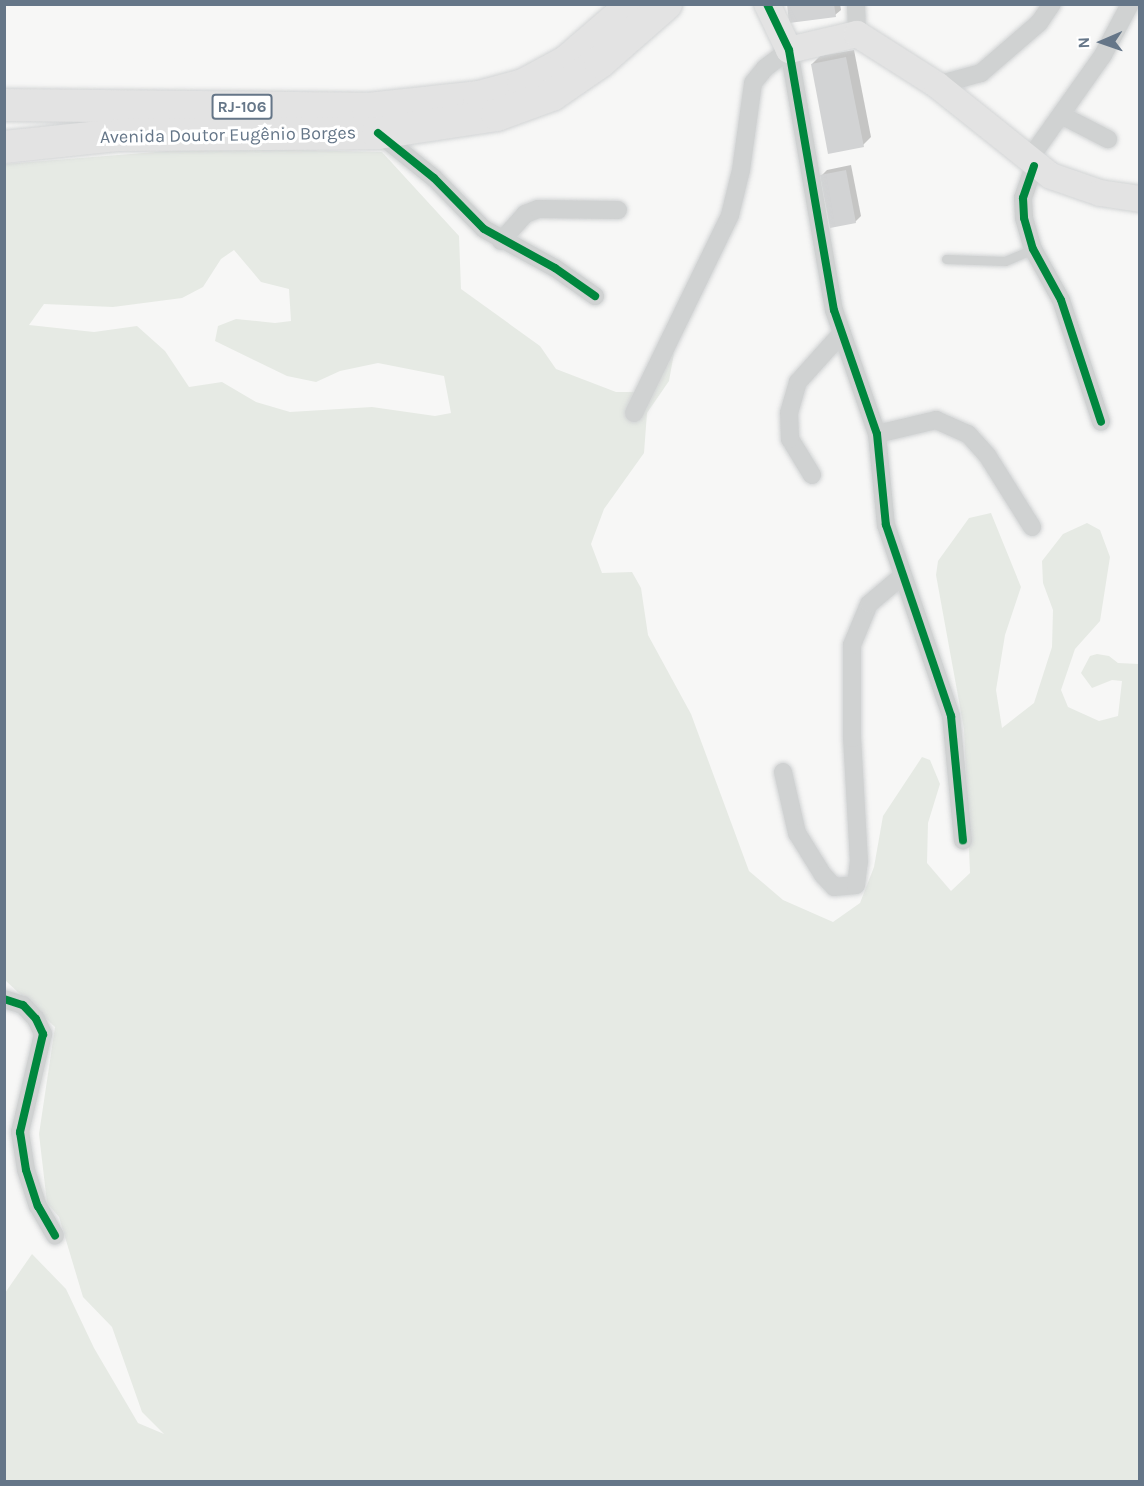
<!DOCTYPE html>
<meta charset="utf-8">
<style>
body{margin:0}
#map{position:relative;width:1144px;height:1486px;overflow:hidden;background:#f7f7f6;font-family:Karla,sans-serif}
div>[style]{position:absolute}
.green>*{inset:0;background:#e6eae4}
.shadow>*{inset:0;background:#0003}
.building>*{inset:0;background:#d2d3d4}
.roads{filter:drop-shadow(0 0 2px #d2d4d5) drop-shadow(0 0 2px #d2d4d5)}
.lane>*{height:9px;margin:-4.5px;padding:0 4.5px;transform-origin:4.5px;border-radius:4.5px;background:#d0d2d2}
.street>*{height:18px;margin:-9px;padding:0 9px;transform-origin:9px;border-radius:9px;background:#d0d2d2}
.secondary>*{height:26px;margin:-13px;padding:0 13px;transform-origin:13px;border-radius:13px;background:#e3e3e3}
.highway>*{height:32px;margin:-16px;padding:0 16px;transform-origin:16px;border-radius:16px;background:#e3e3e3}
.cycleway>*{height:8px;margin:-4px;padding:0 4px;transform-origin:4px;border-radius:4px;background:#00873e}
span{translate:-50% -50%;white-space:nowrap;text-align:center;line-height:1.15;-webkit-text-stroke:6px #fff;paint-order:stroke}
.shield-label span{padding:2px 4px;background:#fff;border:2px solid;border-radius:4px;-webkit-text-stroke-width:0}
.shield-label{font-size:16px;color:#657688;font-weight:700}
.street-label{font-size:18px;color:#657688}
.frame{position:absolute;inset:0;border:6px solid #657688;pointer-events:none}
.north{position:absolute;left:1072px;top:12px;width:60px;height:60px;-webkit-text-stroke:4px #fff;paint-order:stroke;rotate:268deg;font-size:16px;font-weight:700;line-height:24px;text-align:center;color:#657688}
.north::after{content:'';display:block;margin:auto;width:21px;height:27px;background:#657688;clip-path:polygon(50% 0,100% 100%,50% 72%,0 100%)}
</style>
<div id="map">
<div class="green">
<div style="clip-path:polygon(evenodd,206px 148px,382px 152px,459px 236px,461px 289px,540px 346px,556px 369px,616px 392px,644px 392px,661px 363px,674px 353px,669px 381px,647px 413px,644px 453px,604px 509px,591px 544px,602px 573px,632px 572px,641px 588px,648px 635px,691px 714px,749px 871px,783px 900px,833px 922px,860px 903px,874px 867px,883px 816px,922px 757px,930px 760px,940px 784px,928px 823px,927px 863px,951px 891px,970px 873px,964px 729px,936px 575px,938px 561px,969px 518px,991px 513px,1021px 587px,1005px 635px,996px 690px,1002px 728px,1034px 703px,1052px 647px,1053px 610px,1043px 583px,1042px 561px,1063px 534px,1087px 523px,1100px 530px,1110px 557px,1100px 621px,1075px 649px,1061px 690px,1068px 707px,1099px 721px,1118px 716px,1122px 681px,1112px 680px,1092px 688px,1081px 673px,1090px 656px,1097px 654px,1109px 656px,1118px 663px,1139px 664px,1139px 1481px,5px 1481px,5px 1293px,32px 1254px,66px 1289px,94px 1348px,138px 1423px,164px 1434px,142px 1412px,112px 1327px,83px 1297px,59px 1217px,47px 1203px,39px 1134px,55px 1027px,5px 980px,5px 164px,206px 148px,234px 250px,261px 282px,289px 289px,291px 321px,275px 323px,236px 319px,218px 326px,215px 341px,287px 376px,316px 382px,340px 371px,378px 363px,444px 376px,451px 413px,435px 416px,372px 407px,290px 412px,256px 402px,222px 382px,189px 387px,165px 351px,137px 326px,94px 332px,29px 325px,44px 304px,113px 307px,182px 298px,203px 287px,221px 259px,234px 250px)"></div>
</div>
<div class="shadow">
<div style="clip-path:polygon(788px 4px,840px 4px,841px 10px,835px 15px)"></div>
<div style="clip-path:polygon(854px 50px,871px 137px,863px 145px,812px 64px,820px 56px)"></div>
<div style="clip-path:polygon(851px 165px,861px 216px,855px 222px,821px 176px,827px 170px)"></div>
</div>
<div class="building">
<div style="clip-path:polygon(787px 4px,834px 4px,836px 17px,789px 23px)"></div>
<div style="clip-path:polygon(846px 57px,864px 147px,828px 154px,811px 64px)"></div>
<div style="clip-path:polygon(846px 170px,856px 223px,830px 228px,820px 175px)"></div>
</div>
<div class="roads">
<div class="lane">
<div style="left:946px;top:259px;width:59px;rotate:1.9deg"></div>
<div style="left:1005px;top:261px;width:30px;rotate:-23deg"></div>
</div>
<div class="street">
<div style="left:856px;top:4px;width:30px;rotate:88deg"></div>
<div style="left:937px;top:85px;width:46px;rotate:-15.3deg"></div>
<div style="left:981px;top:73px;width:77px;rotate:-40.8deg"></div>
<div style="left:1039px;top:23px;width:23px;rotate:-56deg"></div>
<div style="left:1061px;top:115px;width:53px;rotate:27.1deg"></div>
<div style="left:378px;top:133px;width:72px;rotate:38.8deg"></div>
<div style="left:434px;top:178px;width:71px;rotate:45.6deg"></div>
<div style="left:484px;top:229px;width:81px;rotate:28.8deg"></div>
<div style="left:555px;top:268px;width:49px;rotate:35deg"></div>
<div style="left:1028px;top:161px;width:130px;rotate:-54.7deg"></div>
<div style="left:1103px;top:55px;width:58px;rotate:-62.1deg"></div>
<div style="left:1034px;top:166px;width:34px;rotate:109deg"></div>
<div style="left:1023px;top:198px;width:20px;rotate:87deg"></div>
<div style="left:1024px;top:218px;width:32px;rotate:74deg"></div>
<div style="left:1033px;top:249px;width:58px;rotate:61.2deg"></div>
<div style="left:1061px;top:300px;width:128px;rotate:71.8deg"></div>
<div style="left:501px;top:241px;width:36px;rotate:-48deg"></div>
<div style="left:525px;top:214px;width:14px;rotate:-21deg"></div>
<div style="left:538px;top:209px;width:80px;rotate:0.7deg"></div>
<div style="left:634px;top:413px;width:220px;rotate:-64.1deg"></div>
<div style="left:730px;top:215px;width:46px;rotate:-76.3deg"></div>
<div style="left:741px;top:170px;width:88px;rotate:-82.1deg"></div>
<div style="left:753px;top:83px;width:19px;rotate:-51deg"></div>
<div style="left:765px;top:68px;width:30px;rotate:-37deg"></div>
<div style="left:789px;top:50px;width:264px;rotate:80.2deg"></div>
<div style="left:834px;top:310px;width:131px;rotate:70.9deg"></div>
<div style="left:877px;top:434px;width:91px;rotate:84.4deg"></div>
<div style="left:886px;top:525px;width:202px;rotate:71.2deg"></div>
<div style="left:951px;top:716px;width:125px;rotate:84.5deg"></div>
<div style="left:877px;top:434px;width:61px;rotate:-13.3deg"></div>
<div style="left:936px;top:420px;width:35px;rotate:24deg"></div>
<div style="left:968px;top:434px;width:28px;rotate:48deg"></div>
<div style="left:987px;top:455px;width:85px;rotate:58deg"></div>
<div style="left:812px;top:475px;width:42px;rotate:-121.4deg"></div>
<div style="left:790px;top:439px;width:26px;rotate:-92deg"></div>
<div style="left:789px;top:413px;width:32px;rotate:-74deg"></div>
<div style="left:798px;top:382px;width:66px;rotate:-48.1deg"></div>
<div style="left:783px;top:772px;width:63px;rotate:77.1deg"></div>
<div style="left:797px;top:833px;width:49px;rotate:58.2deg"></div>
<div style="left:823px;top:875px;width:16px;rotate:47deg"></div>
<div style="left:834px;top:887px;width:22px;rotate:-5deg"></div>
<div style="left:856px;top:885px;width:23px;rotate:-83deg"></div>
<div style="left:859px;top:862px;width:124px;rotate:-93.2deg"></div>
<div style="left:852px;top:738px;width:93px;rotate:-90deg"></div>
<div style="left:852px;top:645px;width:44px;rotate:-67.5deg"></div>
<div style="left:869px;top:604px;width:43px;rotate:-40.3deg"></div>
<div style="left:4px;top:999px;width:20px;rotate:18deg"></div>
<div style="left:23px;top:1005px;width:19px;rotate:47deg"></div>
<div style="left:36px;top:1019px;width:17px;rotate:65deg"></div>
<div style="left:43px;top:1034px;width:101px;rotate:103.2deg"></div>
<div style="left:20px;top:1132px;width:38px;rotate:81deg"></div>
<div style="left:26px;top:1170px;width:38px;rotate:72deg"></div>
<div style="left:38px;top:1206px;width:34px;rotate:60deg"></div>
</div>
<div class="secondary">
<div style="left:767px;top:4px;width:51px;rotate:64.4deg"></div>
<div style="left:789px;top:50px;width:70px;rotate:-13.2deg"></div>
<div style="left:857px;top:34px;width:95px;rotate:32.5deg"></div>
<div style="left:937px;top:85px;width:146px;rotate:38.6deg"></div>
<div style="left:1051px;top:176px;width:52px;rotate:19.1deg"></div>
<div style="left:1100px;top:193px;width:40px;rotate:8.5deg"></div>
</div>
<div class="highway">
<div style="left:4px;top:105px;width:364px;rotate:0.6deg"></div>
<div style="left:368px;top:109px;width:112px;rotate:-6.2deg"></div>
<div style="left:479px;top:97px;width:46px;rotate:-15.3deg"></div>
<div style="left:523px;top:85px;width:49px;rotate:-28.1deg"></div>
<div style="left:566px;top:62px;width:89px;rotate:-40.9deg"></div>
<div style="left:4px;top:147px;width:116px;rotate:-6deg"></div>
<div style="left:119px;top:135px;width:259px;rotate:-0.4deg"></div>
<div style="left:378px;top:133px;width:120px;rotate:-8.6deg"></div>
<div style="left:497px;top:115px;width:59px;rotate:-20deg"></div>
<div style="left:552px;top:95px;width:58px;rotate:-34.5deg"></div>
<div style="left:600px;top:62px;width:88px;rotate:-41.3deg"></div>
</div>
</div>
<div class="cycleway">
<div style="left:767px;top:4px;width:51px;rotate:64.4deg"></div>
<div style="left:789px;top:50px;width:264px;rotate:80.2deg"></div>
<div style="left:834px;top:310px;width:131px;rotate:70.9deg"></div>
<div style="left:877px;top:434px;width:91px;rotate:84.4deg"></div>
<div style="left:886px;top:525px;width:202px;rotate:71.2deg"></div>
<div style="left:951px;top:716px;width:125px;rotate:84.5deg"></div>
<div style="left:378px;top:133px;width:72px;rotate:38.8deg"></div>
<div style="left:434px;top:178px;width:71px;rotate:45.6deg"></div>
<div style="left:484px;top:229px;width:81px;rotate:28.8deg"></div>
<div style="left:555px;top:268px;width:49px;rotate:35deg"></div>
<div style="left:1034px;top:166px;width:34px;rotate:109deg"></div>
<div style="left:1023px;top:198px;width:20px;rotate:87deg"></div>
<div style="left:1024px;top:218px;width:32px;rotate:74deg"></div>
<div style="left:1033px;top:249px;width:58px;rotate:61.2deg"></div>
<div style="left:1061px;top:300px;width:128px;rotate:71.8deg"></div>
<div style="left:4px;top:999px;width:20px;rotate:18deg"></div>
<div style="left:23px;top:1005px;width:19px;rotate:47deg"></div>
<div style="left:36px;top:1019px;width:17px;rotate:65deg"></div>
<div style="left:43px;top:1034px;width:101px;rotate:103.2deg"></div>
<div style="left:20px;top:1132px;width:38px;rotate:81deg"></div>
<div style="left:26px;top:1170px;width:38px;rotate:72deg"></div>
<div style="left:38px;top:1206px;width:34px;rotate:60deg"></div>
</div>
<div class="shield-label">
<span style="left:242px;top:107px">RJ-106</span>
</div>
<div class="street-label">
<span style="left:228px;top:135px;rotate:-1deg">Avenida Doutor Eugênio Borges</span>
</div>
<div class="frame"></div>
<div class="north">N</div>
</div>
